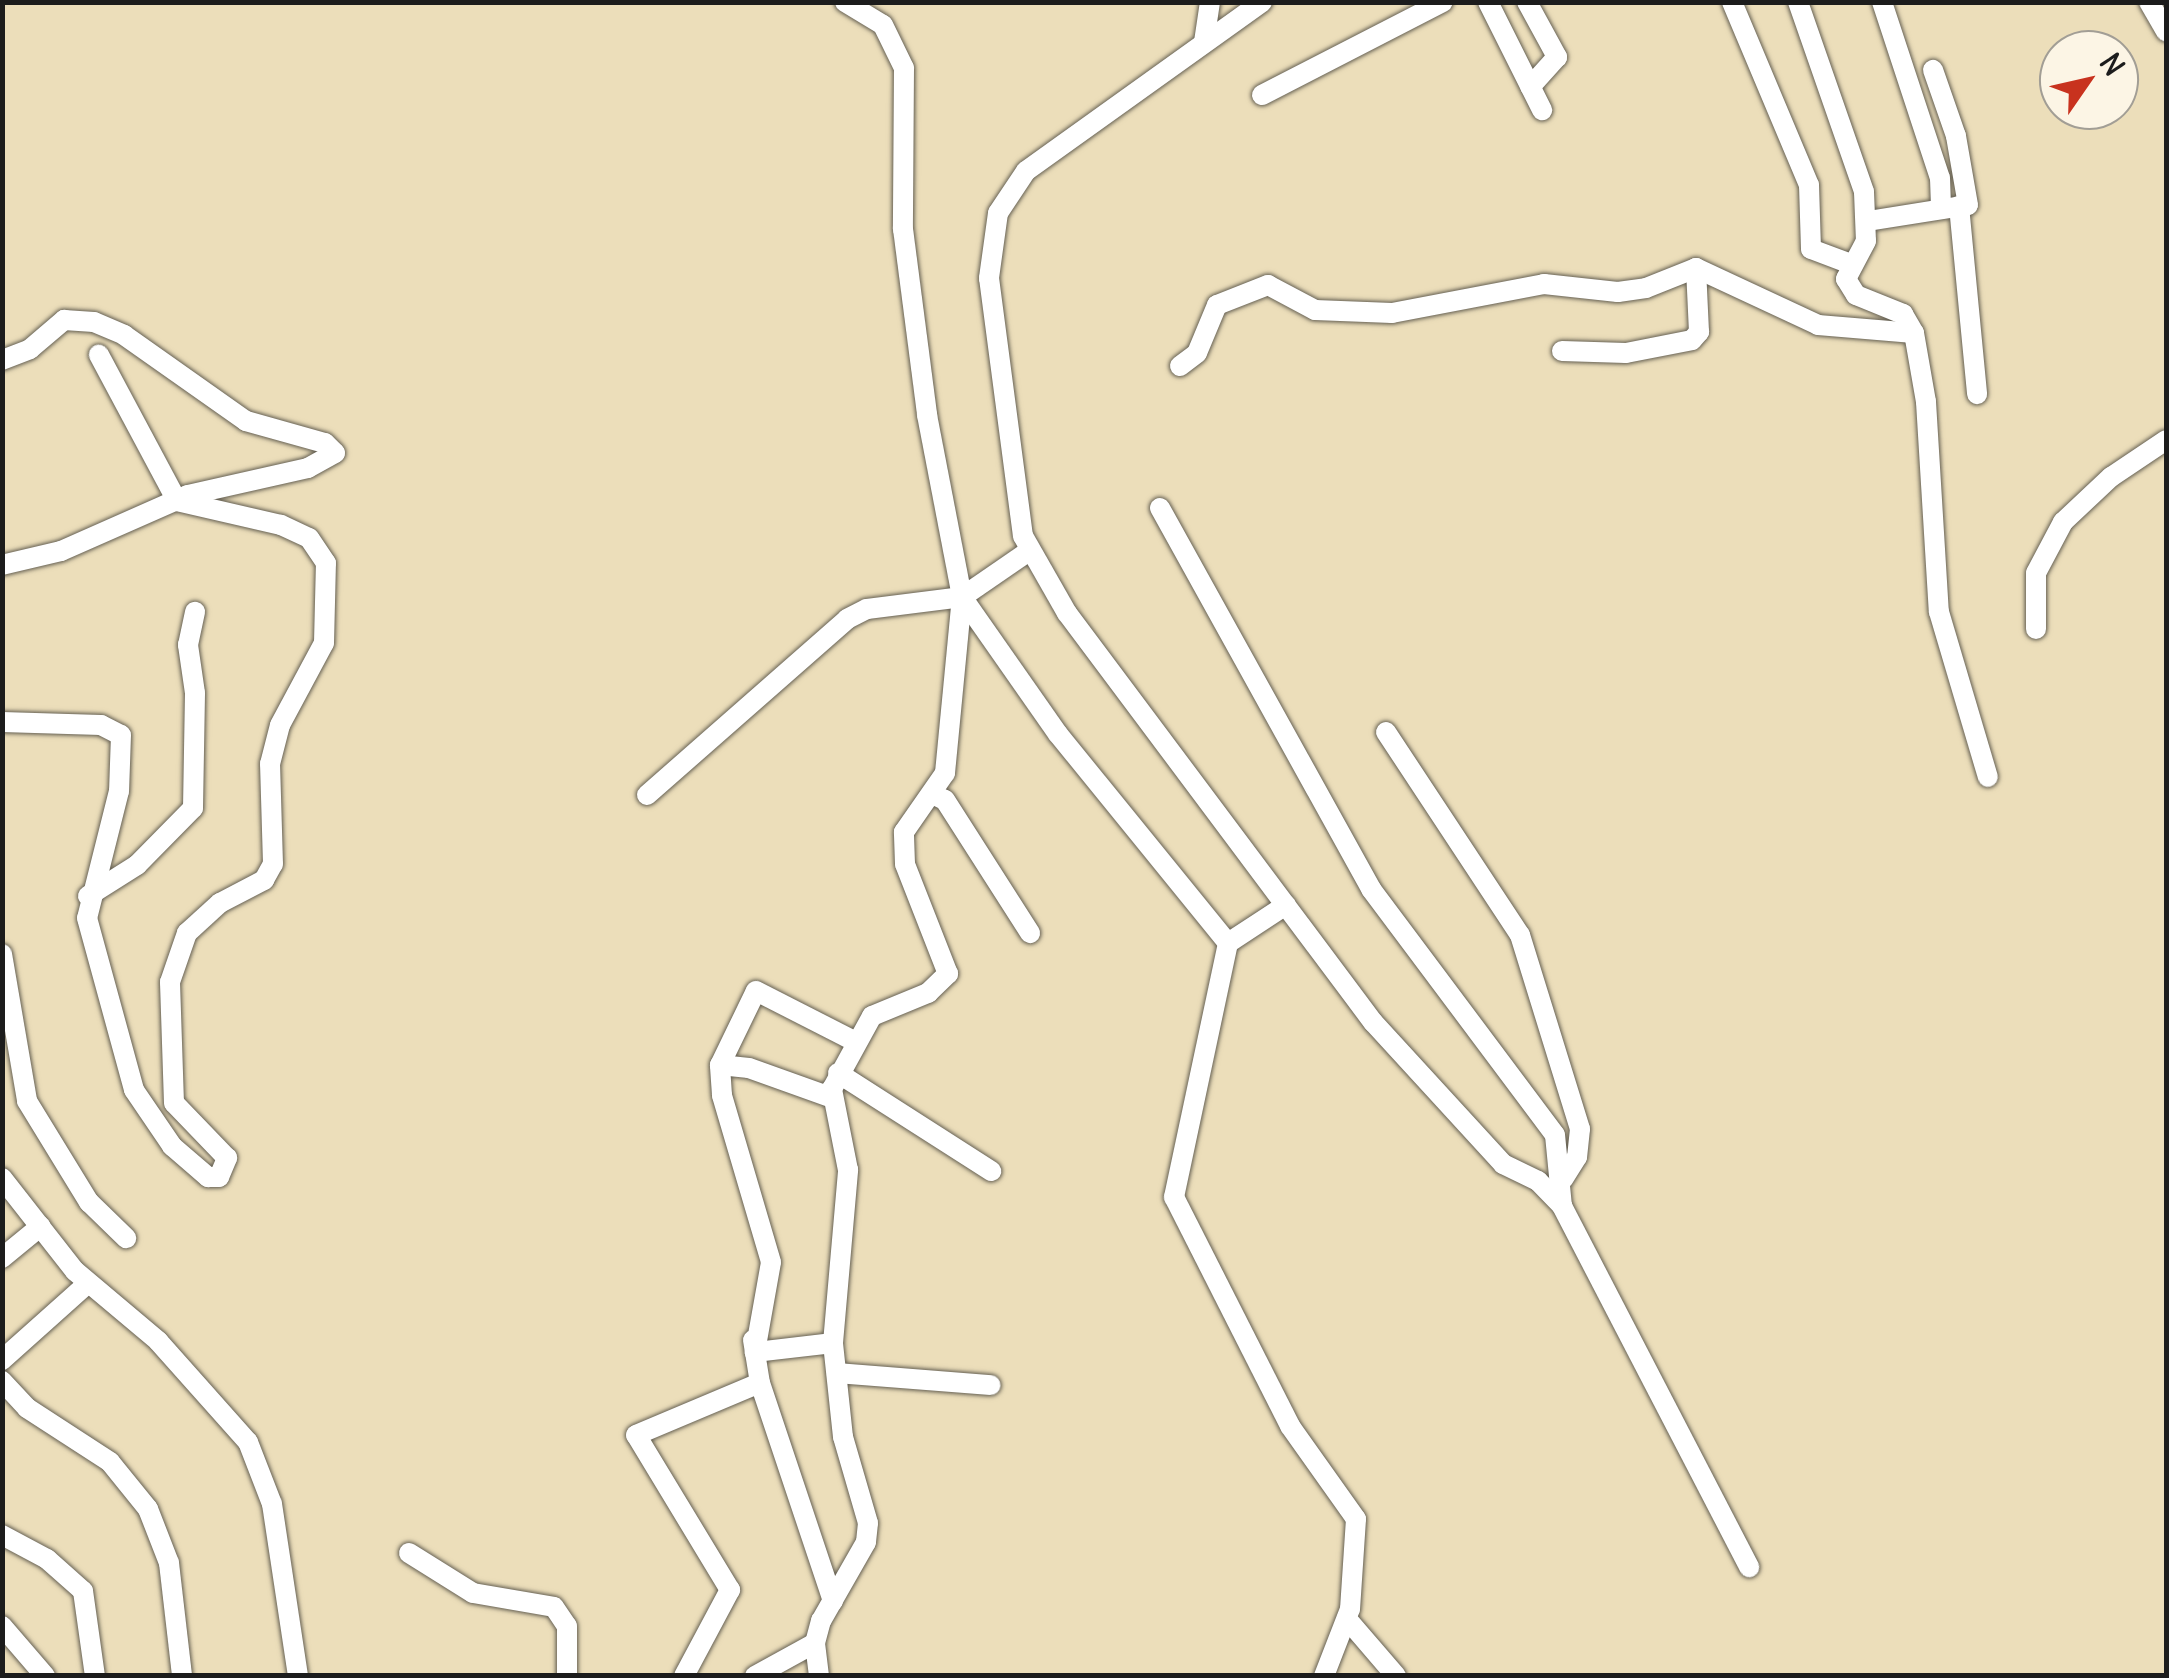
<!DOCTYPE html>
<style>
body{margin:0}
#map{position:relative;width:2169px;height:1678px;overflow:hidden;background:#ecdeba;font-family:Delius,sans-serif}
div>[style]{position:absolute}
.roads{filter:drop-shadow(0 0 2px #656053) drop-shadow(0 0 2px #656053)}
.minor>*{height:20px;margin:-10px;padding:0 10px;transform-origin:10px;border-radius:10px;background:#fff}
span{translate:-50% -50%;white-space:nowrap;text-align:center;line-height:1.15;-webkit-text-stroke:8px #fcf5e5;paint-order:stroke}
.frame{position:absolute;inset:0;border:5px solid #1c1c1c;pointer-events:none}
.north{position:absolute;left:2039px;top:30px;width:100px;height:100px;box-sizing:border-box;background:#fcf5e5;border:2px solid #a29e95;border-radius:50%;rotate:56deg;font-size:28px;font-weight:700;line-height:40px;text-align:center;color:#1c1c1c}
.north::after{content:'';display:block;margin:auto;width:35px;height:45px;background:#c8321e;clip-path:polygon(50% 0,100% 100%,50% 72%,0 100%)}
</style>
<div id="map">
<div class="roads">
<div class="minor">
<div style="left:845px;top:2px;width:44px;rotate:31.2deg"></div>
<div style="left:883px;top:25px;width:48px;rotate:64deg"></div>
<div style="left:904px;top:68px;width:161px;rotate:90.4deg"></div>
<div style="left:903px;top:229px;width:188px;rotate:82.6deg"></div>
<div style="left:927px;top:415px;width:185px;rotate:79.1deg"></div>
<div style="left:962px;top:597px;width:167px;rotate:55deg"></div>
<div style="left:1058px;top:734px;width:269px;rotate:50.9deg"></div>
<div style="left:1262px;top:2px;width:290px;rotate:144.4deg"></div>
<div style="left:1026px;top:171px;width:50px;rotate:123.7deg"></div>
<div style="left:998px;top:213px;width:66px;rotate:97.9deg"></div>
<div style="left:989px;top:278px;width:260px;rotate:82.5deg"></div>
<div style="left:1023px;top:536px;width:89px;rotate:60.3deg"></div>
<div style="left:1067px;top:613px;width:511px;rotate:53.2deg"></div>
<div style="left:1373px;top:1022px;width:193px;rotate:47.5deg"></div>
<div style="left:1503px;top:1164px;width:39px;rotate:26deg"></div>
<div style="left:1538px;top:1181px;width:35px;rotate:46deg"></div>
<div style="left:1562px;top:1206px;width:407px;rotate:62.6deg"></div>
<div style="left:1488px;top:2px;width:121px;rotate:63.4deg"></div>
<div style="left:1527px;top:2px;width:63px;rotate:61.4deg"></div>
<div style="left:1557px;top:57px;width:40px;rotate:132deg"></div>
<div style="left:1732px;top:2px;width:199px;rotate:67.2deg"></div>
<div style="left:1809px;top:185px;width:64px;rotate:88.2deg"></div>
<div style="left:1811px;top:249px;width:43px;rotate:20.6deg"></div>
<div style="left:1798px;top:2px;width:201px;rotate:70.8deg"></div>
<div style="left:1864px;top:192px;width:49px;rotate:87.7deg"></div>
<div style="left:1866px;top:241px;width:43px;rotate:117.8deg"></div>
<div style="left:1846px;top:279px;width:19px;rotate:58deg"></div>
<div style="left:1856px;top:295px;width:51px;rotate:22deg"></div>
<div style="left:1903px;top:314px;width:22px;rotate:60deg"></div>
<div style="left:1914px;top:333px;width:70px;rotate:80.1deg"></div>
<div style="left:1926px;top:402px;width:210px;rotate:86.5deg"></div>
<div style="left:1939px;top:612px;width:172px;rotate:73.5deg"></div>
<div style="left:1882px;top:2px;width:185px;rotate:71.8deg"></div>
<div style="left:1940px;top:178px;width:31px;rotate:88deg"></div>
<div style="left:2149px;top:2px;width:34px;rotate:60deg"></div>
<div style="left:1204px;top:42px;width:40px;rotate:-81.5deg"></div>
<div style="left:1262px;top:95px;width:203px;rotate:-27.2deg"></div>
<div style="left:1959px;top:206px;width:189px;rotate:84.5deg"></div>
<div style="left:1868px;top:221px;width:101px;rotate:-9.1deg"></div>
<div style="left:1968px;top:205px;width:70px;rotate:-99.9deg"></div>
<div style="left:1956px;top:136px;width:70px;rotate:-109.2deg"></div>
<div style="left:1562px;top:351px;width:64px;rotate:1.8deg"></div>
<div style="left:1626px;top:353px;width:67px;rotate:-11.1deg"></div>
<div style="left:1692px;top:340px;width:11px;rotate:-49deg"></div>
<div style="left:1699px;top:332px;width:64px;rotate:-92.7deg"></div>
<div style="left:2px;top:360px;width:30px;rotate:-21deg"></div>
<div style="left:30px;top:349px;width:45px;rotate:-40.5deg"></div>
<div style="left:64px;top:320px;width:30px;rotate:4deg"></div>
<div style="left:94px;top:322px;width:33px;rotate:23deg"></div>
<div style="left:124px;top:335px;width:149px;rotate:35.2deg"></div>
<div style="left:246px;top:421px;width:82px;rotate:15.6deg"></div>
<div style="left:325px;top:443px;width:14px;rotate:45deg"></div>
<div style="left:335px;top:453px;width:31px;rotate:151deg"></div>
<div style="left:308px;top:468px;width:123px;rotate:167.3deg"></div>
<div style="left:188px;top:495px;width:139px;rotate:156.2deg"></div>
<div style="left:61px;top:551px;width:61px;rotate:166.7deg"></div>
<div style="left:1180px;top:366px;width:21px;rotate:-37deg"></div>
<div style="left:1197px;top:353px;width:52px;rotate:-67.4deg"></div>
<div style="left:1217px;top:305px;width:55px;rotate:-21.4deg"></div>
<div style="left:1268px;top:285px;width:53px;rotate:28deg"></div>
<div style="left:1315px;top:310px;width:77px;rotate:2.2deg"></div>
<div style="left:1392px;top:313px;width:155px;rotate:-10.8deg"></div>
<div style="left:1544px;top:284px;width:74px;rotate:6.2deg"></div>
<div style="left:1618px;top:292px;width:28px;rotate:-8deg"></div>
<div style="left:1646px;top:288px;width:54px;rotate:-21.8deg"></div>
<div style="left:1696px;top:268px;width:135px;rotate:25deg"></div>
<div style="left:1818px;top:325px;width:96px;rotate:4.8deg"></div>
<div style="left:1160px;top:508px;width:436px;rotate:61deg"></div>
<div style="left:1371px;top:889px;width:307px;rotate:53.2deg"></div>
<div style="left:1555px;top:1135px;width:71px;rotate:84.4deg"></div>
<div style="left:2036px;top:629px;width:56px;rotate:-90deg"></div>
<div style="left:2036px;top:573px;width:58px;rotate:-62.1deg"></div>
<div style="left:2063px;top:522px;width:66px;rotate:-43.2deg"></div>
<div style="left:2111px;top:477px;width:66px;rotate:-33.9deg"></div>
<div style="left:2px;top:722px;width:99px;rotate:1.7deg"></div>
<div style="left:101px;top:725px;width:22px;rotate:27deg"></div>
<div style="left:121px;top:735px;width:56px;rotate:92deg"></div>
<div style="left:119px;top:791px;width:131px;rotate:104.1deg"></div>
<div style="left:87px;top:918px;width:178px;rotate:74.7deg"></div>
<div style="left:134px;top:1090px;width:68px;rotate:55.8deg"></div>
<div style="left:172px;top:1146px;width:48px;rotate:40.7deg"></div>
<div style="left:208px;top:1177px;width:11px"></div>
<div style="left:219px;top:1177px;width:21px;rotate:-67deg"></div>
<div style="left:227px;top:1158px;width:76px;rotate:-133.9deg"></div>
<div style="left:174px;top:1103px;width:121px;rotate:-91.9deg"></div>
<div style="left:170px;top:982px;width:52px;rotate:-70.9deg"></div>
<div style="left:187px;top:933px;width:45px;rotate:-42.3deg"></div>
<div style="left:220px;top:903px;width:50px;rotate:-27.6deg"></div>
<div style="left:264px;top:880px;width:18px;rotate:-61deg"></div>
<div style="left:273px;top:864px;width:100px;rotate:-91.7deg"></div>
<div style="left:270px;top:764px;width:40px;rotate:-75.6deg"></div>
<div style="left:280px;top:725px;width:93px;rotate:-61.8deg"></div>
<div style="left:324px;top:643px;width:80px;rotate:-88.6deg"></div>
<div style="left:326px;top:563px;width:30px;rotate:-124deg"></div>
<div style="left:309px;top:538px;width:31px;rotate:-155deg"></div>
<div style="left:281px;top:525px;width:107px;rotate:-167deg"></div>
<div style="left:177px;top:501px;width:166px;rotate:-118.1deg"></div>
<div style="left:1386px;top:732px;width:243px;rotate:56.6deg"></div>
<div style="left:1520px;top:935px;width:203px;rotate:72.8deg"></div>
<div style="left:1580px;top:1129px;width:28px;rotate:96deg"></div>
<div style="left:1577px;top:1157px;width:26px;rotate:122deg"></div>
<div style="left:932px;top:794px;width:14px;rotate:25deg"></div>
<div style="left:945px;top:800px;width:158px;rotate:57.4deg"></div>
<div style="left:647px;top:795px;width:266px;rotate:-41.3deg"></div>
<div style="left:847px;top:619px;width:22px;rotate:-27deg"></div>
<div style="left:867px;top:609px;width:96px;rotate:-7.2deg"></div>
<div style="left:88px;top:896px;width:58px;rotate:-32.3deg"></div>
<div style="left:137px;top:865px;width:80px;rotate:-45.5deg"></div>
<div style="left:193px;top:808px;width:115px;rotate:-89deg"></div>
<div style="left:195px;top:693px;width:49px;rotate:-98.3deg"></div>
<div style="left:188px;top:645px;width:34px;rotate:-78deg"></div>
<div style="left:1286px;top:905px;width:69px;rotate:146.8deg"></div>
<div style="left:1228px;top:943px;width:260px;rotate:102deg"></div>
<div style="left:1174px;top:1197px;width:257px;rotate:63.1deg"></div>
<div style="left:1290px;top:1426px;width:114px;rotate:54.6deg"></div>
<div style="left:1356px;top:1519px;width:90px;rotate:93.8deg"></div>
<div style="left:1350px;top:1609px;width:72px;rotate:111.2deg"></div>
<div style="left:2px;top:954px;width:149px;rotate:80.3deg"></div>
<div style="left:27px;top:1101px;width:119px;rotate:58.5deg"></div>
<div style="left:89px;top:1202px;width:52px;rotate:44.2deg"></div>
<div style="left:720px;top:1065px;width:29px;rotate:6deg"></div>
<div style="left:749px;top:1068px;width:89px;rotate:19.7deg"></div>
<div style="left:838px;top:1073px;width:182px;rotate:32.6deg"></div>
<div style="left:2px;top:1178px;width:118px;rotate:51.9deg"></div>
<div style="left:75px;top:1271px;width:109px;rotate:40.1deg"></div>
<div style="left:158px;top:1341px;width:135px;rotate:48.3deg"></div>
<div style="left:248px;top:1442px;width:66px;rotate:68.8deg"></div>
<div style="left:272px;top:1504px;width:174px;rotate:81.4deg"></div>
<div style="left:2px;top:1258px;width:50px;rotate:-39.4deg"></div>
<div style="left:753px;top:1340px;width:44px;rotate:80.8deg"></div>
<div style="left:760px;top:1383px;width:230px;rotate:71.5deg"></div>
<div style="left:833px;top:1343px;width:79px;rotate:173.4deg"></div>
<div style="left:755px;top:1352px;width:91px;rotate:-79.9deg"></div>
<div style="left:771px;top:1262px;width:174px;rotate:-106.4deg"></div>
<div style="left:722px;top:1095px;width:30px;rotate:-94deg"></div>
<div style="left:720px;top:1065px;width:82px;rotate:-64.1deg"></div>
<div style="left:756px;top:991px;width:112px;rotate:27deg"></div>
<div style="left:2px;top:1360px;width:115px;rotate:-41.8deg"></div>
<div style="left:837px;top:1373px;width:154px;rotate:4.5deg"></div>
<div style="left:2px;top:1381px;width:37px;rotate:47deg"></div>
<div style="left:27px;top:1408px;width:99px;rotate:33deg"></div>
<div style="left:110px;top:1462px;width:60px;rotate:51deg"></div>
<div style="left:148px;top:1509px;width:58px;rotate:68.7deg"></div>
<div style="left:169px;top:1563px;width:114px;rotate:83.4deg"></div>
<div style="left:2px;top:1535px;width:51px;rotate:28.1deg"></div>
<div style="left:47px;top:1559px;width:48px;rotate:41.6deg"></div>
<div style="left:83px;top:1591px;width:86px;rotate:82deg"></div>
<div style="left:409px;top:1553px;width:75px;rotate:32deg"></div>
<div style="left:473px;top:1593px;width:82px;rotate:9.8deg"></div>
<div style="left:554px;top:1607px;width:23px;rotate:56deg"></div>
<div style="left:567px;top:1626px;width:50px;rotate:90deg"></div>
<div style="left:1347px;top:1619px;width:75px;rotate:49.3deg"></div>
<div style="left:2px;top:1626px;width:66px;rotate:49.3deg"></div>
<div style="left:684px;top:1676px;width:98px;rotate:-61.9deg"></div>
<div style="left:730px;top:1590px;width:181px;rotate:-121.2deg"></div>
<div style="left:636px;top:1435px;width:134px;rotate:-22.8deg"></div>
<div style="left:755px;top:1676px;width:68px;rotate:-28.8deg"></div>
<div style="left:819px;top:1676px;width:33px;rotate:-97deg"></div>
<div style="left:815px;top:1643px;width:23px;rotate:-75deg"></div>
<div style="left:821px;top:1621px;width:91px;rotate:-60.3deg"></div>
<div style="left:866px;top:1542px;width:19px;rotate:-84deg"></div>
<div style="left:868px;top:1523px;width:90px;rotate:-106.2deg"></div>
<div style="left:843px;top:1437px;width:95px;rotate:-96.1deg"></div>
<div style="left:833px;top:1343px;width:174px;rotate:-85deg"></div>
<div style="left:848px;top:1170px;width:83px;rotate:-101.2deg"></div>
<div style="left:832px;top:1089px;width:83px;rotate:-61.3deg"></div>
<div style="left:872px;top:1016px;width:61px;rotate:-22.3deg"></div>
<div style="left:928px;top:993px;width:28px;rotate:-44deg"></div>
<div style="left:948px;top:974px;width:118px;rotate:-111.4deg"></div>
<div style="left:905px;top:864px;width:32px;rotate:-92deg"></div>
<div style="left:904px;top:832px;width:72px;rotate:-55.2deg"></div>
<div style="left:945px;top:773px;width:177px;rotate:-84.5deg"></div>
<div style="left:962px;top:597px;width:81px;rotate:-34.5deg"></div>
</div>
</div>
<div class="frame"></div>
<div class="north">N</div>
</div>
